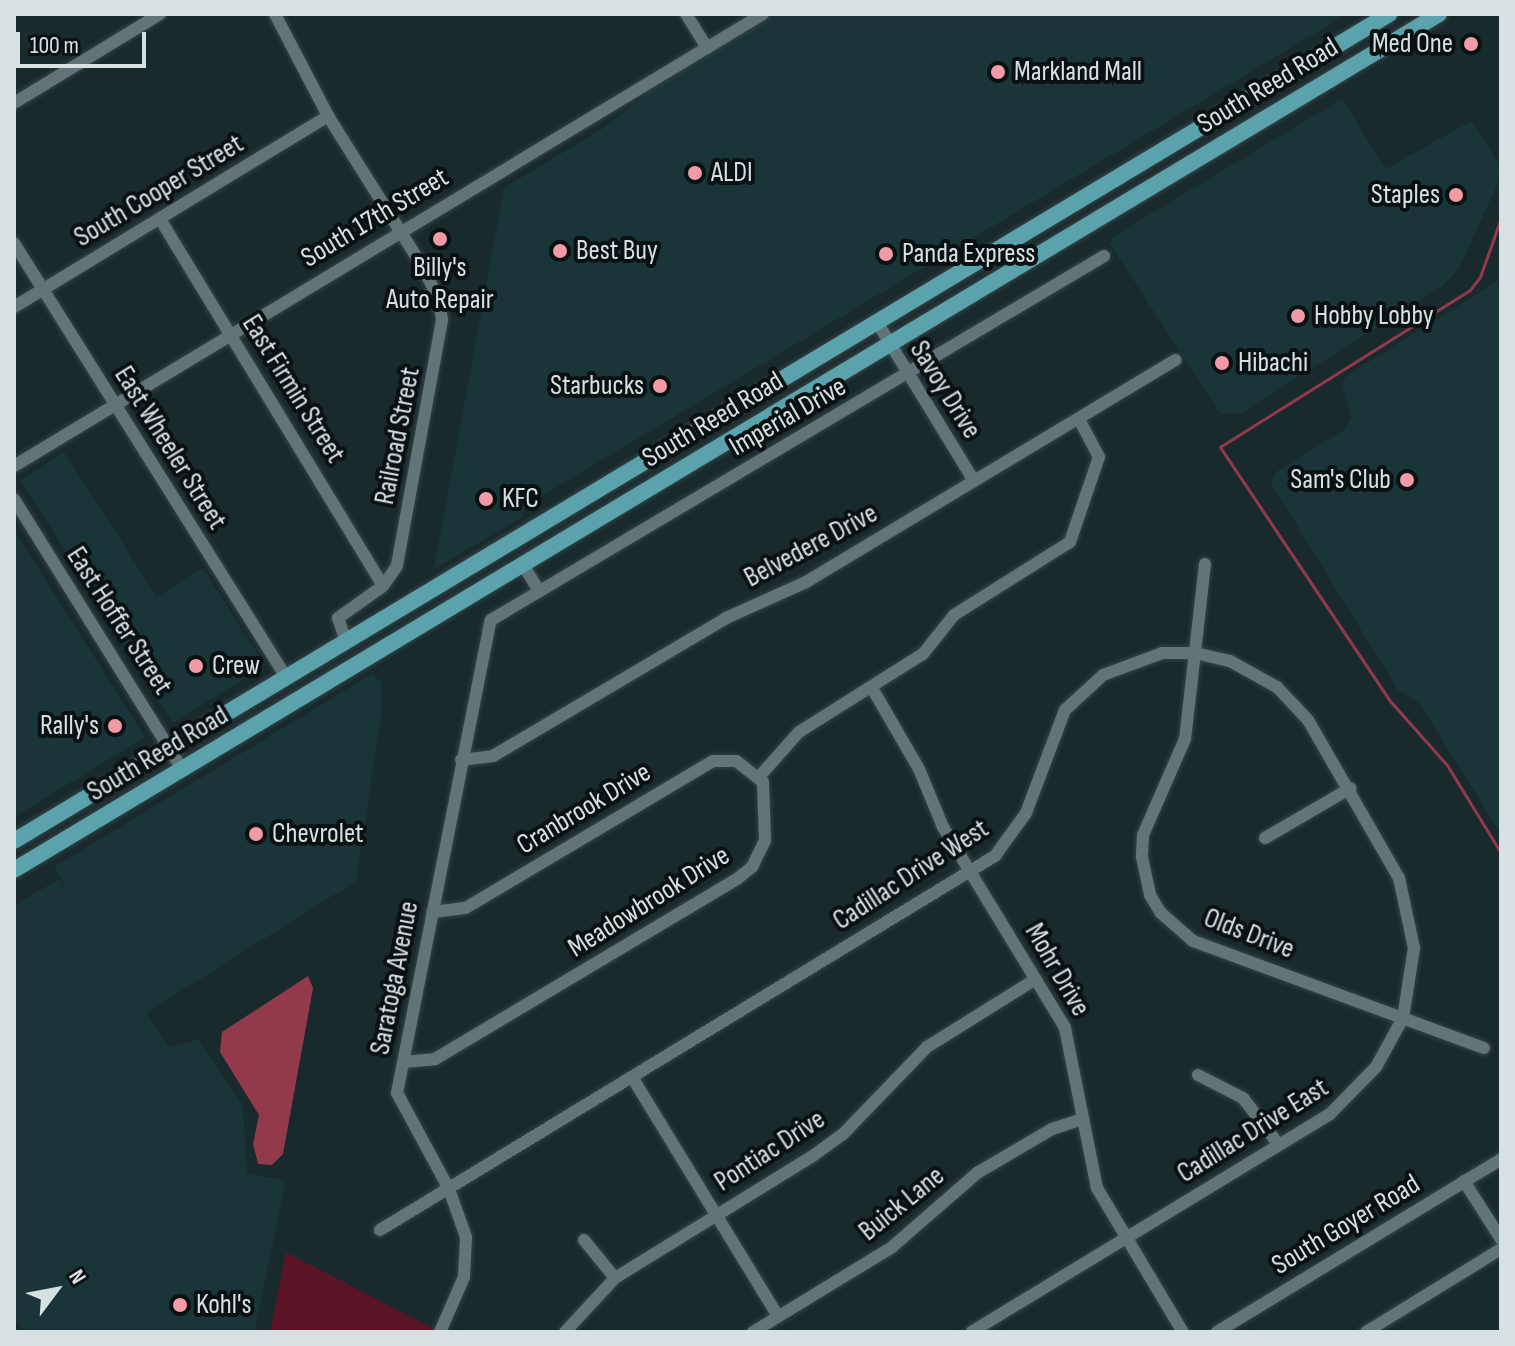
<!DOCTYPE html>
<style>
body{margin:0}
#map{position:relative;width:1515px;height:1346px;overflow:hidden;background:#192a2c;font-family:"Sofia Sans Condensed",sans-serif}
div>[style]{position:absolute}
.built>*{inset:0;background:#1a3537}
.green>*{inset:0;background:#5b1326}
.water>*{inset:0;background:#92394b}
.stream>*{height:3px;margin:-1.5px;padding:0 1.5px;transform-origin:1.5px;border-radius:1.5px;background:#92394b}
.roads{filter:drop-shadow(0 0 2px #364446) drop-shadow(0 0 2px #364446)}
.minor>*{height:12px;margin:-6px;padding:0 6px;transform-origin:6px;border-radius:6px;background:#617477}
.major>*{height:16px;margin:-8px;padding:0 8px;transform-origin:8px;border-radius:8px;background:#5aa3ad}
.dots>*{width:22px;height:22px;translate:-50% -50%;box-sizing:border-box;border:4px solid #0a1112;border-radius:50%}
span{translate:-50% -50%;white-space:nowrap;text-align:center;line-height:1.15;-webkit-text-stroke:8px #0a1112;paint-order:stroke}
.poi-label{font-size:28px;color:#d7e1e2}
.right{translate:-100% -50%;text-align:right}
.left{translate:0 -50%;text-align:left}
.street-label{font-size:28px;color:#d7e1e2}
.frame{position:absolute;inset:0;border:16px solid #d7e1e2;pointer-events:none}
.north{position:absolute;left:16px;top:1250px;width:80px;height:80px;-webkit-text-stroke:6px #0a1112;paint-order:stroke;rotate:58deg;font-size:22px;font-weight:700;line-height:32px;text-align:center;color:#d7e1e2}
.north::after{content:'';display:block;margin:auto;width:28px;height:36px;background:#d7e1e2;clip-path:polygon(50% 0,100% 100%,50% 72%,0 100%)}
.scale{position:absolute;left:16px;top:32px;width:130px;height:36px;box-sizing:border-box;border:4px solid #d7e1e2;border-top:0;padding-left:10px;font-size:24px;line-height:28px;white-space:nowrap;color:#d7e1e2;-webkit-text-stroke:6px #0a1112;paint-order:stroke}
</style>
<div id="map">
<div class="built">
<div style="clip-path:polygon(772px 14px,1347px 14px,525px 506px,523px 517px,434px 569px,504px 188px,602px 129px,658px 84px)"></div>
<div style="clip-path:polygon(1342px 99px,1386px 169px,1471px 121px,1501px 167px,1501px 176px,1460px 267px,1442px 286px,1241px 413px,1221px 414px,1110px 244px,1114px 236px)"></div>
<div style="clip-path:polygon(1501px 279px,1501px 834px,1419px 703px,1398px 690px,1271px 483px,1276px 472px,1345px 429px,1351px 417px,1342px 385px,1346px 376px)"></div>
<div style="clip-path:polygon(64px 452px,157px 597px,203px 568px,265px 665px,173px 723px,21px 480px)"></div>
<div style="clip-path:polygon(14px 530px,145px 737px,14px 817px)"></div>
<div style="clip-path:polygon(372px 674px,381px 682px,381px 716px,356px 881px,146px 1013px,169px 1048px,198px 1039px,243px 1107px,247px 1173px,286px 1181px,254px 1332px,24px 1332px,14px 1317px,14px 906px,59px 879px,70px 895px,54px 867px)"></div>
</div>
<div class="green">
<div style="clip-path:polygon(286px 1252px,440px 1332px,270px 1332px)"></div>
</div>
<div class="water">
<div style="clip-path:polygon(308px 976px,313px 988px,283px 1154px,272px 1165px,258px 1164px,253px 1144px,259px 1115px,220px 1052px,222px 1032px)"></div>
</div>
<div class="stream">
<div style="left:1501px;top:218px;width:63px;rotate:109.6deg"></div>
<div style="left:1480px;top:277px;width:16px;rotate:128deg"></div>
<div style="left:1470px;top:290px;width:295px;rotate:147.9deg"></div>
<div style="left:1220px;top:447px;width:307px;rotate:56.2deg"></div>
<div style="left:1391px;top:702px;width:84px;rotate:48.4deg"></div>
<div style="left:1447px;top:765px;width:103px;rotate:58.5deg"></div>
</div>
<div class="roads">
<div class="minor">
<div style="left:275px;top:14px;width:115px;rotate:62.5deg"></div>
<div style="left:328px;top:116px;width:175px;rotate:57.9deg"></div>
<div style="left:421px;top:264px;width:39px;rotate:63deg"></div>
<div style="left:439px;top:299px;width:21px;rotate:82deg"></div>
<div style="left:442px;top:320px;width:250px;rotate:100.4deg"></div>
<div style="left:397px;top:566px;width:24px;rotate:125deg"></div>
<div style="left:383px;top:586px;width:55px;rotate:144.6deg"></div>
<div style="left:338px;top:618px;width:24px;rotate:71deg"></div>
<div style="left:686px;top:14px;width:40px;rotate:58deg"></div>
<div style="left:14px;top:103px;width:171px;rotate:-31.4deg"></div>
<div style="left:160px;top:219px;width:429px;rotate:58.7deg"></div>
<div style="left:14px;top:243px;width:512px;rotate:57.92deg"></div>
<div style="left:14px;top:307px;width:368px;rotate:-31.3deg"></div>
<div style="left:877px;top:322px;width:186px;rotate:58.6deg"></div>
<div style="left:14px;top:466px;width:875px;rotate:-31.11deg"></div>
<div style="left:14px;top:499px;width:318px;rotate:58.1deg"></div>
<div style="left:1205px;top:564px;width:176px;rotate:96.5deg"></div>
<div style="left:1185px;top:739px;width:105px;rotate:113.6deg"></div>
<div style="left:1143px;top:835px;width:22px;rotate:93deg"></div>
<div style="left:1142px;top:857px;width:39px;rotate:78deg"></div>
<div style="left:1150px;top:895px;width:21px;rotate:59deg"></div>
<div style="left:1161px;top:913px;width:43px;rotate:41.2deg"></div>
<div style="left:1193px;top:941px;width:310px;rotate:20.2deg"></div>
<div style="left:523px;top:565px;width:31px;rotate:58deg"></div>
<div style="left:872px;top:688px;width:94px;rotate:59.9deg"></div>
<div style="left:919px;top:769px;width:63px;rotate:67.5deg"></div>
<div style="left:943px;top:827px;width:235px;rotate:58.7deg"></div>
<div style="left:1065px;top:1028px;width:163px;rotate:78.7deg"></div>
<div style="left:1097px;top:1188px;width:168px;rotate:59.2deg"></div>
<div style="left:461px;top:760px;width:32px;rotate:-7deg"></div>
<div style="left:493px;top:756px;width:271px;rotate:-30.6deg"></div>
<div style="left:726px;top:618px;width:88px;rotate:-24.2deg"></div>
<div style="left:806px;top:582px;width:431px;rotate:-31deg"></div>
<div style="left:759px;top:777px;width:60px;rotate:-48.4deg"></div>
<div style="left:799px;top:732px;width:146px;rotate:-32.2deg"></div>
<div style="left:923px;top:654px;width:50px;rotate:-51.5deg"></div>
<div style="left:954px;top:615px;width:137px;rotate:-32.2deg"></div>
<div style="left:1070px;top:542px;width:90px;rotate:-71.2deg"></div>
<div style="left:1099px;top:457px;width:43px;rotate:-117.8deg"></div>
<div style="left:1265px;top:838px;width:99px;rotate:-30.2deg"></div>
<div style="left:403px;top:1062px;width:32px;rotate:-5deg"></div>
<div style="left:435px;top:1059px;width:352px;rotate:-30.8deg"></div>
<div style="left:737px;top:879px;width:19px;rotate:-39deg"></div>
<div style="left:752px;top:867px;width:30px;rotate:-64deg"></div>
<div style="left:765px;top:840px;width:58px;rotate:-92deg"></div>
<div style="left:763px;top:782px;width:34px;rotate:-142deg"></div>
<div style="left:736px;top:761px;width:23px;rotate:180deg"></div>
<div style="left:713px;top:761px;width:288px;rotate:149.3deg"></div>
<div style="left:465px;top:908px;width:33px;rotate:173deg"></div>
<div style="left:1198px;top:1075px;width:51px;rotate:27.1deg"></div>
<div style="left:1243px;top:1098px;width:59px;rotate:52.5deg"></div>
<div style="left:632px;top:1077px;width:280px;rotate:58.6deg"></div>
<div style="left:1464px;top:1181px;width:69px;rotate:57.5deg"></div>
<div style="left:380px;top:1230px;width:720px;rotate:-31.31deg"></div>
<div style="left:995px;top:856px;width:53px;rotate:-54.2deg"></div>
<div style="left:1026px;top:813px;width:110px;rotate:-69.3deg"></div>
<div style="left:1065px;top:710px;width:52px;rotate:-42.6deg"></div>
<div style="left:1103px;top:675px;width:63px;rotate:-20.4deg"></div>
<div style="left:1162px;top:653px;width:33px"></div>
<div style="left:1195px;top:653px;width:36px;rotate:13deg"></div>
<div style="left:1230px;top:661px;width:54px;rotate:29deg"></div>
<div style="left:1277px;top:687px;width:45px;rotate:46.8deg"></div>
<div style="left:1308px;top:720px;width:182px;rotate:60.1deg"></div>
<div style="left:1399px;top:878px;width:72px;rotate:77.9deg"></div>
<div style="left:1414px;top:948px;width:71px;rotate:98.9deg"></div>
<div style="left:1403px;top:1018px;width:56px;rotate:118.9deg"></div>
<div style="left:1376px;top:1067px;width:66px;rotate:134.4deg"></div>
<div style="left:1330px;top:1114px;width:419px;rotate:148.7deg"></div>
<div style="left:584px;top:1240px;width:49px;rotate:50.8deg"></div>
<div style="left:440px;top:1332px;width:60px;rotate:-66.4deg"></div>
<div style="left:464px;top:1277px;width:40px;rotate:-87.1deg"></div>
<div style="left:466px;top:1237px;width:51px;rotate:-109.5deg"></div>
<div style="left:449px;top:1189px;width:109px;rotate:-118.4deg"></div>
<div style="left:397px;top:1093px;width:482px;rotate:-78.8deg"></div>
<div style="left:491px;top:620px;width:713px;rotate:-30.7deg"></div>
<div style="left:565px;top:1332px;width:74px;rotate:-47.2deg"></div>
<div style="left:615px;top:1278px;width:234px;rotate:-31.7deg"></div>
<div style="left:814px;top:1155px;width:36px;rotate:-36deg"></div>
<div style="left:843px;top:1134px;width:121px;rotate:-46deg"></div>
<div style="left:927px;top:1047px;width:128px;rotate:-32deg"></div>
<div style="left:753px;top:1332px;width:163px;rotate:-31.4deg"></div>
<div style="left:892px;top:1247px;width:113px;rotate:-41deg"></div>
<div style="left:977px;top:1173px;width:87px;rotate:-30.4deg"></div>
<div style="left:1052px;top:1129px;width:33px;rotate:-18deg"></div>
<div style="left:1217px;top:1332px;width:333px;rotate:-31.3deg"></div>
<div style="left:1366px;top:1332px;width:158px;rotate:-31.6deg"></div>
</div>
<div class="major">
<div style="left:14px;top:841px;width:1605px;rotate:-31.02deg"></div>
<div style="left:14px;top:870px;width:1662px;rotate:-30.99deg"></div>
</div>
</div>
<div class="dots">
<div style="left:1471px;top:44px;background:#f39aa7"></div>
<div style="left:998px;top:72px;background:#f39aa7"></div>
<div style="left:695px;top:173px;background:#f39aa7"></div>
<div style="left:1456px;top:195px;background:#f39aa7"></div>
<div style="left:440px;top:239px;background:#f39aa7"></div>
<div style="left:560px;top:251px;background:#f39aa7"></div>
<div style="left:886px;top:254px;background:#f39aa7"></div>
<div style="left:1298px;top:316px;background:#f39aa7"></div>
<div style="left:1222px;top:363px;background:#f39aa7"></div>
<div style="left:660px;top:386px;background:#f39aa7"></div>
<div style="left:1407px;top:480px;background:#f39aa7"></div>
<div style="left:486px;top:499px;background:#f39aa7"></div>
<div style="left:196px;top:666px;background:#f39aa7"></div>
<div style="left:115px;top:726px;background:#f39aa7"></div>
<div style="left:256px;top:834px;background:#f39aa7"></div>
<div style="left:180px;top:1305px;background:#f39aa7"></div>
</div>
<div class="poi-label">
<span class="right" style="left:1453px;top:44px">Med One</span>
<span class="left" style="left:1014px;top:72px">Markland Mall</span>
<span class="left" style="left:711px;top:173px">ALDI</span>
<span class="right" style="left:1440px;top:195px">Staples</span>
<span class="left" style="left:576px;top:251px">Best Buy</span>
<span class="left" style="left:902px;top:254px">Panda Express</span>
<span style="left:440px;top:284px">Billy's<br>Auto Repair</span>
<span class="left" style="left:1314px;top:316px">Hobby Lobby</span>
<span class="left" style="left:1238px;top:363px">Hibachi</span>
<span class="right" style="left:644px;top:386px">Starbucks</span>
<span class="right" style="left:1391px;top:480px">Sam's Club</span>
<span class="left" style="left:502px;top:499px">KFC</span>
<span class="left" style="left:212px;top:666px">Crew</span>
<span class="right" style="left:99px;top:726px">Rally's</span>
<span class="left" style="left:272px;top:834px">Chevrolet</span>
<span class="left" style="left:196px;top:1305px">Kohl's</span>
</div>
<div class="street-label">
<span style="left:1268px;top:86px;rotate:-31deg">South Reed Road</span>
<span style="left:159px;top:191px;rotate:-31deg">South Cooper Street</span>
<span style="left:375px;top:218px;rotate:-31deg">South 17th Street</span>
<span style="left:293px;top:389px;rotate:58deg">East Firmin Street</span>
<span style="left:945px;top:390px;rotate:58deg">Savoy Drive</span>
<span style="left:788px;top:417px;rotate:-30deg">Imperial Drive</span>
<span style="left:713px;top:420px;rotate:-31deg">South Reed Road</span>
<span style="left:398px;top:436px;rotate:-79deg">Railroad Street</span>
<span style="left:170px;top:448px;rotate:58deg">East Wheeler Street</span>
<span style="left:811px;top:546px;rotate:-28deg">Belvedere Drive</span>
<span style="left:119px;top:621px;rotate:57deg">East Hoffer Street</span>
<span style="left:158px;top:754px;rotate:-31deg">South Reed Road</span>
<span style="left:584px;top:809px;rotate:-31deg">Cranbrook Drive</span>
<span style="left:911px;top:875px;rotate:-33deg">Cadillac Drive West</span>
<span style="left:649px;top:902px;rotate:-32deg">Meadowbrook Drive</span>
<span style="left:1249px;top:934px;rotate:21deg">Olds Drive</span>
<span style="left:1057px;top:970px;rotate:60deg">Mohr Drive</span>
<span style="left:395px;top:978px;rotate:-79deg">Saratoga Avenue</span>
<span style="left:1253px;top:1131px;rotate:-32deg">Cadillac Drive East</span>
<span style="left:770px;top:1151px;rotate:-33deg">Pontiac Drive</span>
<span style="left:902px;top:1204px;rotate:-39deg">Buick Lane</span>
<span style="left:1346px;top:1225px;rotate:-31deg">South Goyer Road</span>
</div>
<div class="frame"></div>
<div class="north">N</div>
<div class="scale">100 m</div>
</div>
